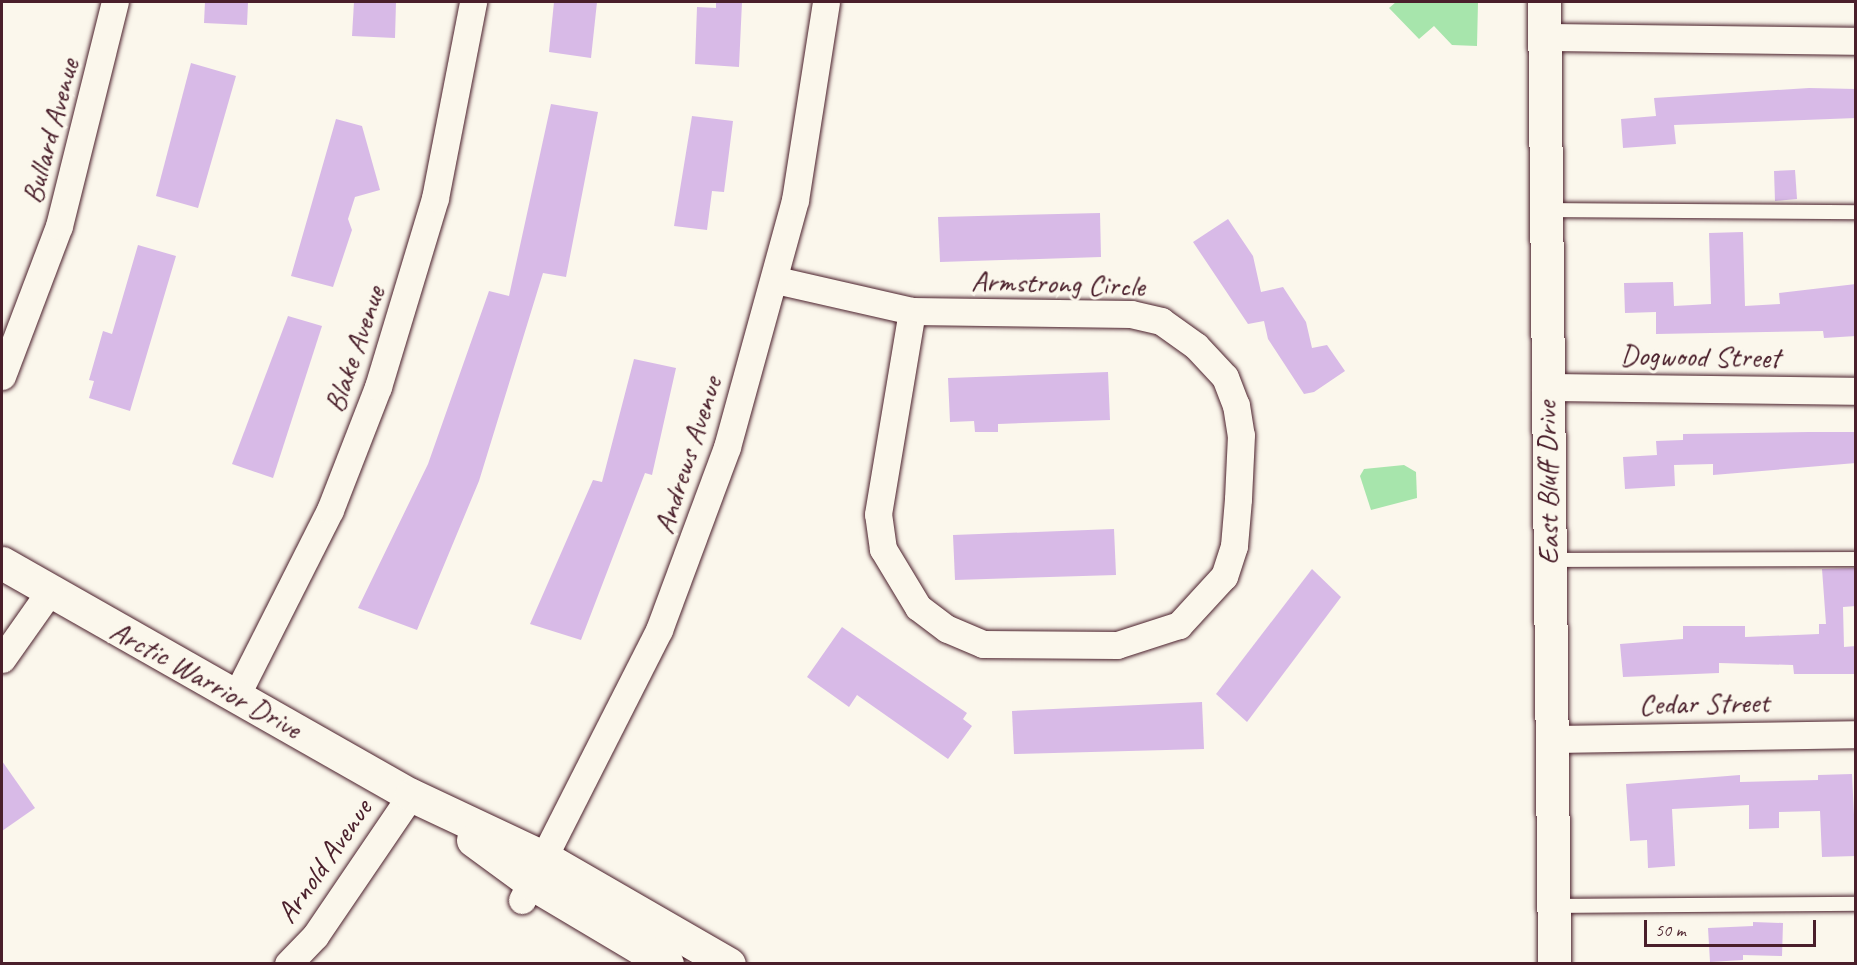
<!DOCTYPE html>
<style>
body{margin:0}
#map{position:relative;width:1857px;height:965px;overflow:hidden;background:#fbf7ec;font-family:Caveat,sans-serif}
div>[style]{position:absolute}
.green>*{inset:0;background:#a7e5ac}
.building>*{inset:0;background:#d8bae7}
.roads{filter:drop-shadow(0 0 2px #4a1f2b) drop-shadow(0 0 2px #4a1f2b)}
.lane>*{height:14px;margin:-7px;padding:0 7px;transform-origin:7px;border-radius:7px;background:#fbf7ec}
.street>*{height:27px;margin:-13.5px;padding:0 13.5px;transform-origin:13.5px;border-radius:13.5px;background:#fbf7ec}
.secondary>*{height:33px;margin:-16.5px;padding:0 16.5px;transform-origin:16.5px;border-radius:16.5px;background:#fbf7ec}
.primary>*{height:33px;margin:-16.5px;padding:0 16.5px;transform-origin:16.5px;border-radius:16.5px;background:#fbf7ec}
span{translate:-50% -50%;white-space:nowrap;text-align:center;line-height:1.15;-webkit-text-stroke:6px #fbf7ec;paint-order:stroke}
.street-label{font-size:30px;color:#4a1f2b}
.frame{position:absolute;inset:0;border:3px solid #4a1f2b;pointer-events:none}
.scale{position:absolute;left:1644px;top:920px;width:172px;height:27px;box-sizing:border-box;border:3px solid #4a1f2b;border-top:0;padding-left:8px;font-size:18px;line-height:21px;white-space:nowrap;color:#4a1f2b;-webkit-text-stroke:4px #fbf7ec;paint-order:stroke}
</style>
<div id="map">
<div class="green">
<div style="clip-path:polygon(1396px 2px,1478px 2px,1477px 46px,1452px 45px,1434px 26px,1419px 39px,1389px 8px)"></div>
<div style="clip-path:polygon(1404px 465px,1416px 472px,1417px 498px,1371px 510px,1360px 476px,1364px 469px)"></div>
</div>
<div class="building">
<div style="clip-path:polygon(205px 2px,248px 2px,247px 25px,204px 23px)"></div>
<div style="clip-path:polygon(354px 2px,396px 2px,395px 38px,352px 36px)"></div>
<div style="clip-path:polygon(554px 2px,597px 2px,591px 58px,549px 52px)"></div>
<div style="clip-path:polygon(716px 2px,742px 2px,739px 67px,695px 64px,697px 7px,716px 8px)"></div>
<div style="clip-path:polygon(191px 63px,236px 76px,198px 208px,156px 196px)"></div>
<div style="clip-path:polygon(1809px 88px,1856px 89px,1856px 118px,1674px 125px,1676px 144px,1623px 148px,1621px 119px,1656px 116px,1654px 98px)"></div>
<div style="clip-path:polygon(551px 104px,598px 112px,566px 277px,543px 273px,479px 481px,417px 630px,358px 608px,428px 464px,489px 291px,509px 296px)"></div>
<div style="clip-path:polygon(692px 116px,733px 121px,724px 192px,712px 191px,707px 230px,674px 226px)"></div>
<div style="clip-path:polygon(336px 119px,362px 126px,380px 190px,355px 197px,348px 219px,352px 230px,333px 287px,291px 276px)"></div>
<div style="clip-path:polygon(1795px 170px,1797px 199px,1775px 201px,1774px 171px)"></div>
<div style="clip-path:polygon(1100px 213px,1101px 257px,940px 262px,938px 217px)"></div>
<div style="clip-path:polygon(1228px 219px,1253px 256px,1261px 292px,1283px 287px,1306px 322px,1312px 348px,1327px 345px,1345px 371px,1314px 392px,1304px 394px,1268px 339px,1264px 321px,1248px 324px,1193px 242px)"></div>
<div style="clip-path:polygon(1743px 232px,1745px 306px,1780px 304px,1779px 293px,1856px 284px,1856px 336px,1824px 338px,1823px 331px,1656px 334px,1656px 312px,1625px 313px,1624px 283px,1673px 282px,1674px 306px,1711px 304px,1709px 233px)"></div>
<div style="clip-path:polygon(138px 245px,176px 256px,130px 411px,89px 398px,94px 381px,89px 380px,103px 331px,112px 334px)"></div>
<div style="clip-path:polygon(288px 316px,322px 326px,273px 478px,232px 464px)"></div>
<div style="clip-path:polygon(634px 359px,676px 368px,652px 475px,645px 473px,581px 640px,530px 624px,593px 480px,602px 482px)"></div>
<div style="clip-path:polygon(1108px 372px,1110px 420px,998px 424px,998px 432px,975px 432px,974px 421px,950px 422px,948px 378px)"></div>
<div style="clip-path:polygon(1809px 432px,1856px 432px,1856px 463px,1713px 475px,1713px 464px,1674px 465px,1675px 486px,1625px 489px,1623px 457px,1657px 455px,1656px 441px,1683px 440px,1683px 434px)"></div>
<div style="clip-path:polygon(1114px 529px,1116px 575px,955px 580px,953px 535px)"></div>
<div style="clip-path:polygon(1856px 568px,1856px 606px,1843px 607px,1844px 647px,1856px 646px,1856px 674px,1794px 674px,1793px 665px,1719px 663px,1719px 673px,1623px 677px,1620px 644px,1683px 639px,1683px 626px,1745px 626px,1745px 637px,1819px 634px,1819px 624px,1826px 624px,1822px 569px)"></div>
<div style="clip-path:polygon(1312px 569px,1341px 597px,1247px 722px,1216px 694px)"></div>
<div style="clip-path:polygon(842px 627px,967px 713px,963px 719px,972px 726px,948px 759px,857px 695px,849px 707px,807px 677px)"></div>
<div style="clip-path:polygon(1202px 702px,1204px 749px,1014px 754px,1012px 711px)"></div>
<div style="clip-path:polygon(2px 761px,35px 808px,2px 831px)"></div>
<div style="clip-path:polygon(1852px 774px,1856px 856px,1822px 857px,1820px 811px,1779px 812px,1779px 828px,1749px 829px,1749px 805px,1672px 809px,1675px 866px,1648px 868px,1647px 840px,1630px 841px,1626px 784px,1740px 775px,1740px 782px,1818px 780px,1818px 775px)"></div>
<div style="clip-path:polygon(1753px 922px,1783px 923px,1782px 956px,1743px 955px,1743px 960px,1710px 962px,1708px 928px,1753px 926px)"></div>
</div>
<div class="roads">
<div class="lane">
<div style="left:1547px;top:210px;width:309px;rotate:0.4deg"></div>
<div style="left:1548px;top:560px;width:308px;rotate:-0.2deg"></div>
<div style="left:1555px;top:906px;width:301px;rotate:-0.4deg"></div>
</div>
<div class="street">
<div style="left:1544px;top:37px;width:312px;rotate:0.7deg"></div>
<div style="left:776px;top:280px;width:139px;rotate:12.8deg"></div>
<div style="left:912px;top:311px;width:219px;rotate:0.8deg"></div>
<div style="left:1131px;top:314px;width:31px;rotate:13deg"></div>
<div style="left:1161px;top:321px;width:43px;rotate:35.5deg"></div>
<div style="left:1196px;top:346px;width:42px;rotate:46.9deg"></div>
<div style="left:1225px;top:377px;width:30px;rotate:69deg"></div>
<div style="left:1236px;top:405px;width:30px;rotate:81deg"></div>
<div style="left:1241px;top:435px;width:64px;rotate:92.7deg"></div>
<div style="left:1238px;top:499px;width:47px;rotate:94.9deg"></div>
<div style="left:1234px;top:546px;width:32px;rotate:108deg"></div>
<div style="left:1224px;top:576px;width:67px;rotate:132.6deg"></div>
<div style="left:1179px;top:625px;width:65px;rotate:162.1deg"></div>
<div style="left:1117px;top:645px;width:134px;rotate:-179.6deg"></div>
<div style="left:983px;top:644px;width:39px;rotate:-157deg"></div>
<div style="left:947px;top:629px;width:36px;rotate:-143deg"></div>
<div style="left:918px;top:607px;width:68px;rotate:-121.1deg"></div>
<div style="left:883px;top:549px;width:35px;rotate:-98deg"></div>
<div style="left:878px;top:514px;width:206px;rotate:-80.5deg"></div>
<div style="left:2px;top:376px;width:160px;rotate:-69.2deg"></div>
<div style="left:59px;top:226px;width:231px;rotate:-76deg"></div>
<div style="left:1545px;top:387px;width:311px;rotate:0.7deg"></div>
<div style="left:2px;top:659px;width:83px;rotate:-54.8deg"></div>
<div style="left:236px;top:696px;width:208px;rotate:-63.2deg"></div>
<div style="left:330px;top:510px;width:132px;rotate:-68.7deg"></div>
<div style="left:378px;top:387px;width:197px;rotate:-73.2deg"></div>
<div style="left:435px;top:198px;width:200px;rotate:-79deg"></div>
<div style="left:1553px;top:739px;width:303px;rotate:-0.9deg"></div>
<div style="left:522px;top:900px;width:303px;rotate:-63.1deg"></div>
<div style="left:659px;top:630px;width:195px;rotate:-69.6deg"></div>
<div style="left:727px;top:447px;width:256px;rotate:-74.6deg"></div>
<div style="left:795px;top:200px;width:200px;rotate:-81.1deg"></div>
<div style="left:288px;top:964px;width:39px;rotate:-46deg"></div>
<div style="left:315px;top:936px;width:171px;rotate:-55.8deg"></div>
</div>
<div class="secondary">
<div style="left:1544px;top:2px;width:962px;rotate:89.4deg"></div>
</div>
<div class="primary">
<div style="left:2px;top:563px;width:470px;rotate:29.6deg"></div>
<div style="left:411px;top:795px;width:150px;rotate:25.2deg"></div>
<div style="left:547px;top:859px;width:210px;rotate:30deg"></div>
<div style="left:473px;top:840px;width:74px;rotate:36.3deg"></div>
<div style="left:533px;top:884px;width:156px;rotate:30.8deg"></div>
</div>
</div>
<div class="street-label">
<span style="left:50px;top:131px;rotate:-75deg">Bullard Avenue</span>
<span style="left:1058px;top:283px;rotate:2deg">Armstrong Circle</span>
<span style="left:354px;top:349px;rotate:-71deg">Blake Avenue</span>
<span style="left:1700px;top:356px;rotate:1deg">Dogwood Street</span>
<span style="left:687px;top:455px;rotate:-72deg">Andrews Avenue</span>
<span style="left:1547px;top:483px;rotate:-91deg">East Bluff Drive</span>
<span style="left:206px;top:679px;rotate:29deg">Arctic Warrior Drive</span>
<span style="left:1704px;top:703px;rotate:-1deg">Cedar Street</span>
<span style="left:324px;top:861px;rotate:-55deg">Arnold Avenue</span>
</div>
<div class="frame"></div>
<div class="scale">50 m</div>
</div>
